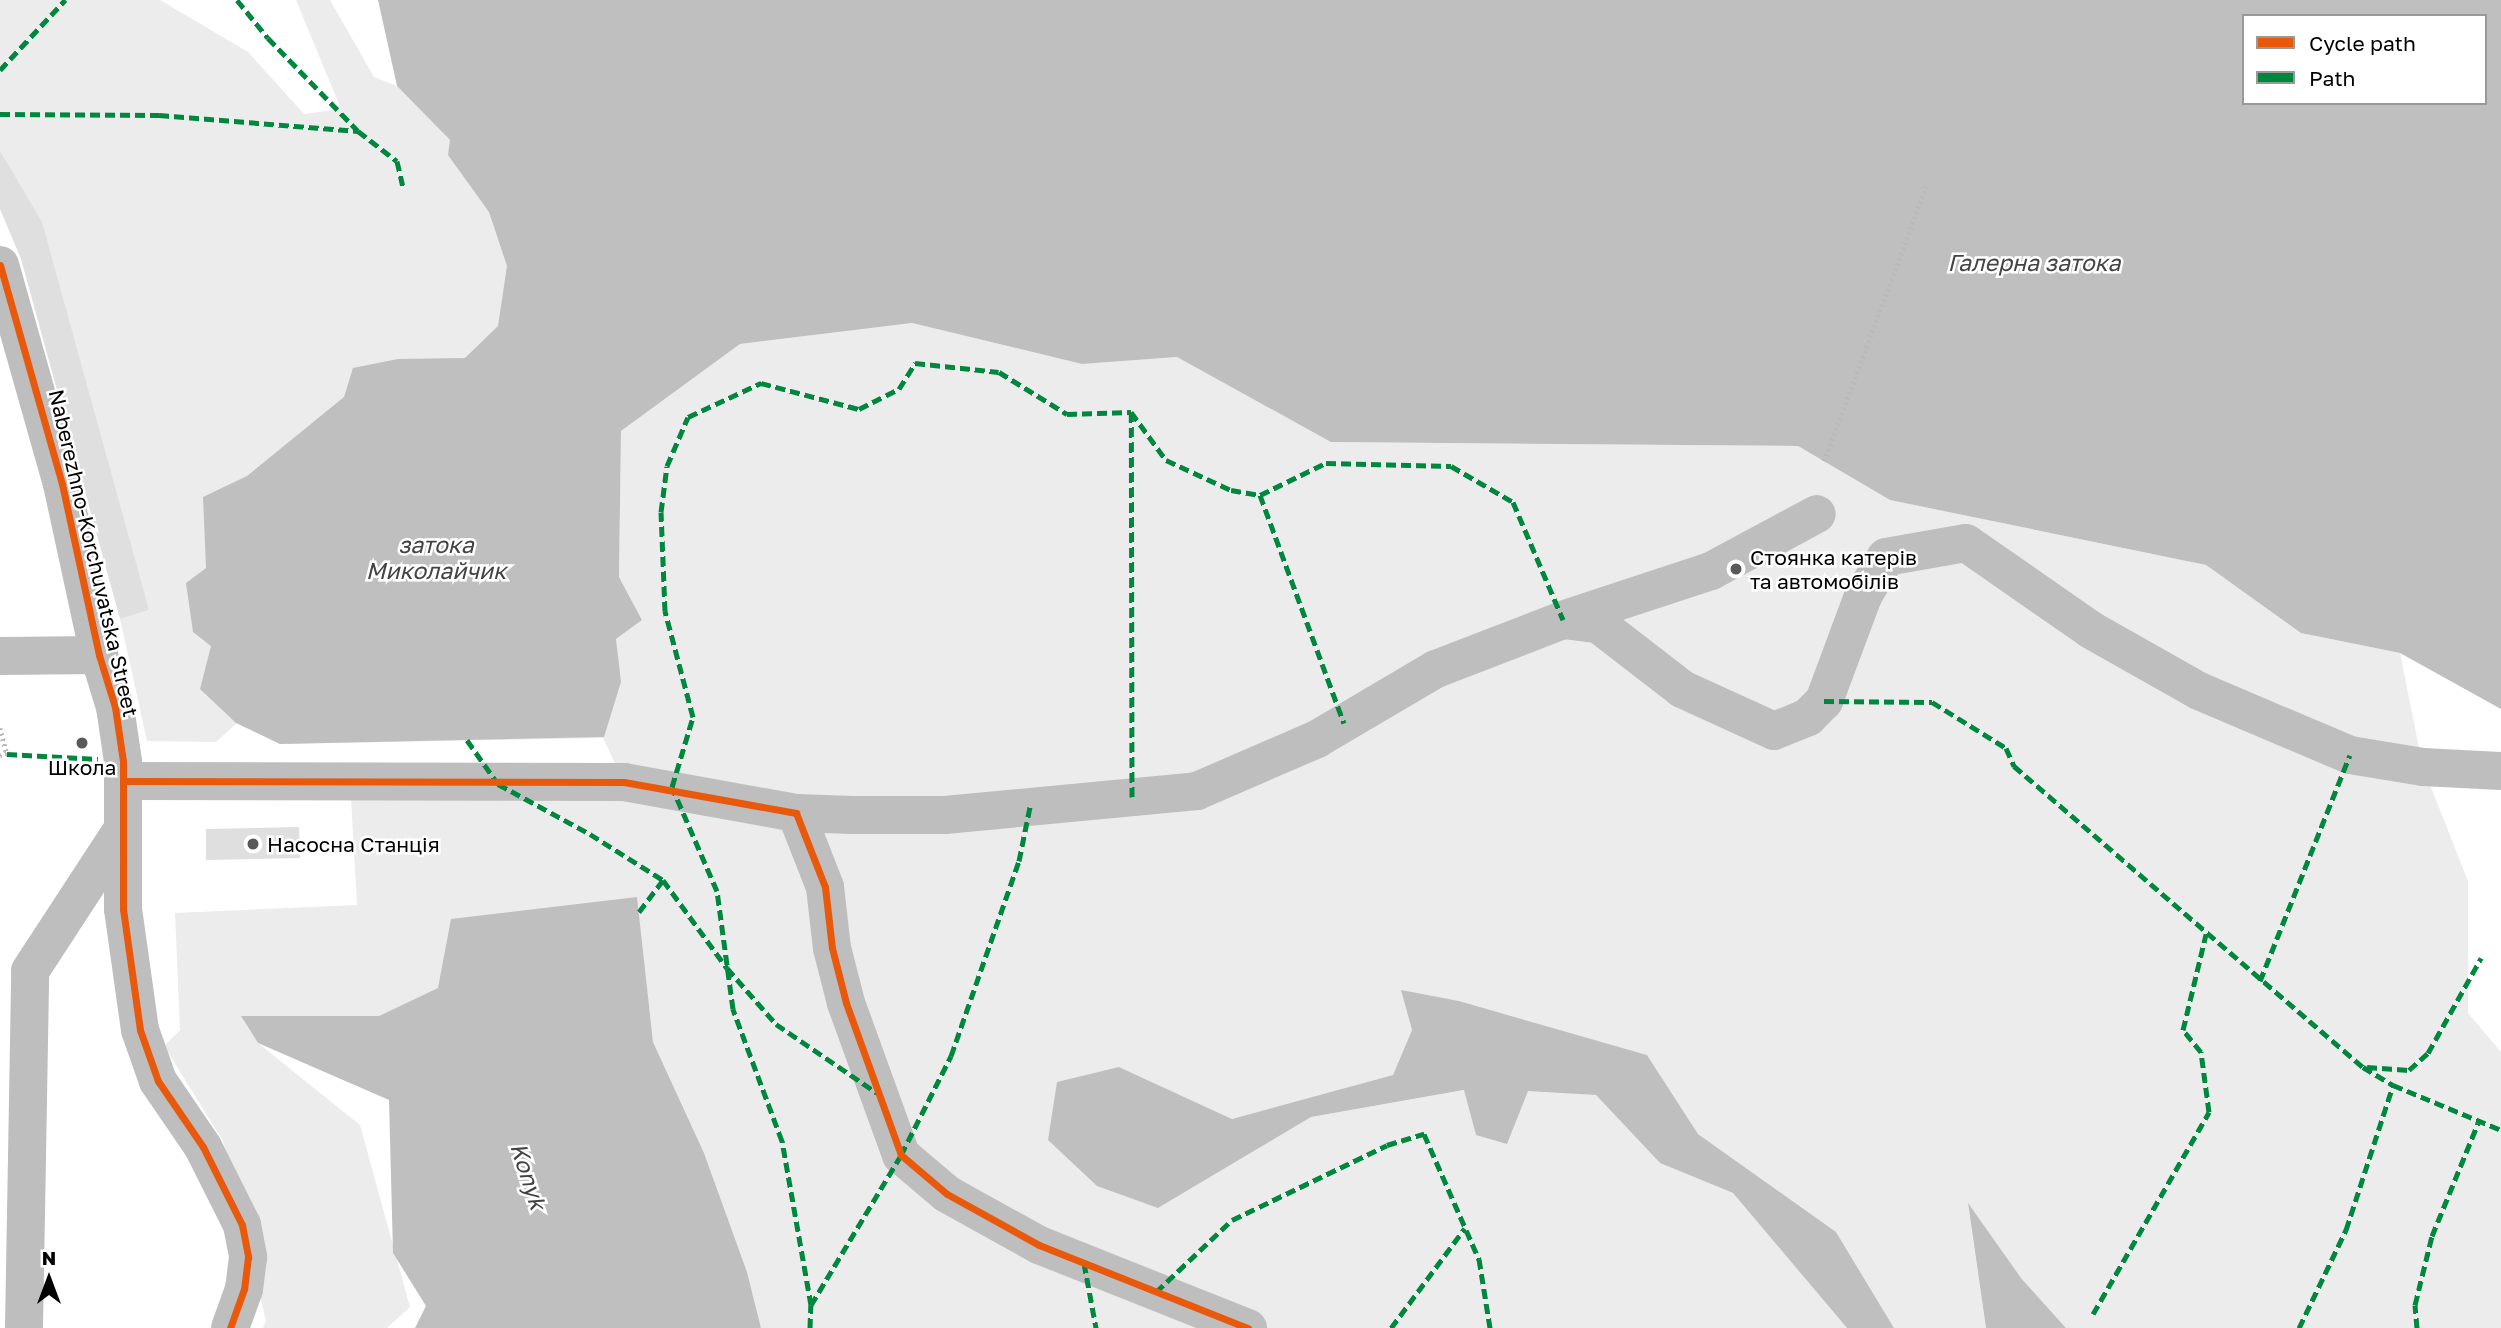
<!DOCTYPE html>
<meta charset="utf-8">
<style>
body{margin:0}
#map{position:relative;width:2501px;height:1328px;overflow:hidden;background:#fff;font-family:"Golos Text",sans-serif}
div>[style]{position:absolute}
.green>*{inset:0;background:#ececec}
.water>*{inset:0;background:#bfbfbf}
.building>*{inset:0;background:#dfdfdf}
.path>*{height:4.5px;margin-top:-2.25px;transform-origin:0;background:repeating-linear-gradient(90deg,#b9b9b9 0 2px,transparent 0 5.5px)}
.minor>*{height:38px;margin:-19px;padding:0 19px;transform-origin:19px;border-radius:19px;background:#bebebe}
.quiet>*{height:5px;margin-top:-2.5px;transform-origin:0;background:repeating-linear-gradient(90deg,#00873e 0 10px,transparent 0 15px)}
.cycleway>*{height:7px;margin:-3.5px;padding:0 3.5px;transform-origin:3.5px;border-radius:3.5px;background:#e8590c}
.dots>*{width:19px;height:19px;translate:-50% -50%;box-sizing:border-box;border:4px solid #fff;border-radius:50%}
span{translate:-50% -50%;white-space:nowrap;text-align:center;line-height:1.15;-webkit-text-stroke:5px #fff;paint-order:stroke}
.street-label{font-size:21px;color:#000}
.poi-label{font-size:21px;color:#000}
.left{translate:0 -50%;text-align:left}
.water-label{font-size:23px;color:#444;font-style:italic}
.legend{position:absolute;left:2242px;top:14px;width:245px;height:91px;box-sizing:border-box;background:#fff;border:2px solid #999;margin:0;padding:9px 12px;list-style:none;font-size:21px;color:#000}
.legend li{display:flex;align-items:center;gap:14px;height:35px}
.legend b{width:35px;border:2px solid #999}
.north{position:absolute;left:14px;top:1244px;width:70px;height:70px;-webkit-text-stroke:5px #fff;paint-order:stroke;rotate:0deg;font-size:19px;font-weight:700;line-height:28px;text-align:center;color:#000}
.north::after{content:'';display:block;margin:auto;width:24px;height:32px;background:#000;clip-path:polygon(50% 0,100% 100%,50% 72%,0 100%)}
</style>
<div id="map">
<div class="green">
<div style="clip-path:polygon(0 0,160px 0,248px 52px,304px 114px,341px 109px,296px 0,330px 0,374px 77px,397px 86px,450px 140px,569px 316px,620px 681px,616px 639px,642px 620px,619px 577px,621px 431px,740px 344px,912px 323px,1082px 364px,1177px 357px,1332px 442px,1798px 446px,1890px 500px,2206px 565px,2301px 633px,2400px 653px,2423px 767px,2468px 881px,2468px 1013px,2501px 1052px,2501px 1328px,2066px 1328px,2021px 1278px,1968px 1205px,1986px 1328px,1894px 1328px,1836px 1232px,1698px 1134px,1647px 1055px,1459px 1001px,1402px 991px,1412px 1030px,1393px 1075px,1232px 1119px,1119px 1067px,1158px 1208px,1311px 1117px,1465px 1090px,1476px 1135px,1528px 1090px,1596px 1095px,1660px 1163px,1733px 1193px,1847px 1328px,761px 1328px,747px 1272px,704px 1153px,653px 1042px,636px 897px,379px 1016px,241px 1016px,258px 1043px,360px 1125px,410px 1307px,387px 1328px,263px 1328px,266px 1321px,223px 1141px,164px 1046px,180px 1030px,175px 913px,357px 905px,351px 798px,624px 782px,603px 738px,280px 744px,237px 723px,216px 742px,147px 741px,120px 619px,149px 610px,0 151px)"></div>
</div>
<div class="water">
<div style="clip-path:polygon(evenodd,378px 0,2501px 0,2501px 709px,2400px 653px,2301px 633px,2206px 565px,1890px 500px,1798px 446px,1331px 442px,1177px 357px,1082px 364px,912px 323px,740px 344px,621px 431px,619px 577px,642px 620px,616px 639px,621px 682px,604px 737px,280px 744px,236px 723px,200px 689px,211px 646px,193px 632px,186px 583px,206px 568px,203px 497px,247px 476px,344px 397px,353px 368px,398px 359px,465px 358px,498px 326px,507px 266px,489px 212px,448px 155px,450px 140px,397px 86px,378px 0,2244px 16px,2485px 16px,2485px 103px,2244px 103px,2244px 16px)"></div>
<div style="clip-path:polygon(637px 897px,653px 1042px,704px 1153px,747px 1272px,761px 1328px,415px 1328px,426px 1306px,393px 1253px,389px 1100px,258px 1043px,241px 1016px,379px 1016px,438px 988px,451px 919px)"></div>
<div style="clip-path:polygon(1401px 990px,1459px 1001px,1647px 1055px,1698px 1134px,1836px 1232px,1894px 1328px,1847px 1328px,1733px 1193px,1660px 1163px,1596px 1095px,1528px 1091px,1507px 1144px,1476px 1135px,1464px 1090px,1311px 1117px,1158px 1208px,1097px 1186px,1048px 1140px,1057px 1082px,1119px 1067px,1232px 1119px,1393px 1075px,1412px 1030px)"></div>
<div style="clip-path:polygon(1968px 1203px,2021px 1278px,2066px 1328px,1986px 1328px)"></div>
</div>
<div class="building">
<div style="clip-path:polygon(0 151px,42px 222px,149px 610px,120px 619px,21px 259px,0 209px)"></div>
<div style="clip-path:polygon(299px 827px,300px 858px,206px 860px,206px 829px)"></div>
</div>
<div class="path">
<div style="left:1824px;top:461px;width:293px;rotate:-69.6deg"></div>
<div style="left:0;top:728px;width:27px;rotate:75deg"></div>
<div style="left:7px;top:754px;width:7px;rotate:164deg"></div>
</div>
<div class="minor">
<div style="left:0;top:265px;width:228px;rotate:74.2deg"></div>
<div style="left:62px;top:484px;width:175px;rotate:77.8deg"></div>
<div style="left:99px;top:655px;width:54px;rotate:72.9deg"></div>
<div style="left:115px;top:707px;width:55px;rotate:81.6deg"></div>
<div style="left:123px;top:761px;width:148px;rotate:90deg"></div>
<div style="left:123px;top:909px;width:122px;rotate:82deg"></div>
<div style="left:140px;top:1030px;width:54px;rotate:70.6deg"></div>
<div style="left:158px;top:1081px;width:80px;rotate:55.7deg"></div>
<div style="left:203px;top:1147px;width:87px;rotate:63.4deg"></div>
<div style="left:242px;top:1225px;width:33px;rotate:79deg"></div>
<div style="left:248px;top:1257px;width:32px;rotate:97deg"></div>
<div style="left:244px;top:1289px;width:41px;rotate:109.7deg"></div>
<div style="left:1565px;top:619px;width:154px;rotate:-18.2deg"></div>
<div style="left:1711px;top:571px;width:120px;rotate:-28.3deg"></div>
<div style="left:0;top:656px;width:99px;rotate:-0.6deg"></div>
<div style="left:123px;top:781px;width:501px;rotate:0.11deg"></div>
<div style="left:624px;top:782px;width:175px;rotate:10.2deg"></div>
<div style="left:796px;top:813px;width:56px;rotate:2deg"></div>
<div style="left:852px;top:815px;width:93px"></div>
<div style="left:945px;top:815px;width:253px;rotate:-5.4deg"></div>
<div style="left:1197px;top:791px;width:131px;rotate:-23.4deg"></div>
<div style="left:1317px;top:739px;width:138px;rotate:-30.5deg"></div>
<div style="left:1436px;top:669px;width:136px;rotate:-21.1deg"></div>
<div style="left:1563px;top:620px;width:35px;rotate:7deg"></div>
<div style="left:1598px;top:624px;width:106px;rotate:37.7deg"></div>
<div style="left:1682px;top:689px;width:101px;rotate:24.5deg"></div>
<div style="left:1774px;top:731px;width:37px;rotate:-22deg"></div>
<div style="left:1808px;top:717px;width:23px;rotate:-45deg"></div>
<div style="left:1824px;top:701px;width:112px;rotate:-69.6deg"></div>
<div style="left:1863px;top:596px;width:45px;rotate:-59.5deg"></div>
<div style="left:1886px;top:557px;width:81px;rotate:-9.9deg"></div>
<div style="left:1966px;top:543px;width:152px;rotate:34.8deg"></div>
<div style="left:2091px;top:630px;width:124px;rotate:29.5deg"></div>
<div style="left:2199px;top:691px;width:164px;rotate:23deg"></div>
<div style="left:2350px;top:755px;width:74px;rotate:9.3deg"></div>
<div style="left:2423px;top:767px;width:78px;rotate:2.9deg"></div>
<div style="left:796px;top:813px;width:79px;rotate:68.6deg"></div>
<div style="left:825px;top:887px;width:61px;rotate:83.5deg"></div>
<div style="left:832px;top:948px;width:57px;rotate:75.7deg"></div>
<div style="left:846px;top:1003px;width:162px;rotate:70.1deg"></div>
<div style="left:901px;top:1155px;width:60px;rotate:40.3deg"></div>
<div style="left:947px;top:1194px;width:105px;rotate:29deg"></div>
<div style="left:1039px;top:1245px;width:225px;rotate:21.7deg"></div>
<div style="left:24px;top:1328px;width:357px;rotate:-89deg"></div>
<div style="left:30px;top:971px;width:168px;rotate:-56.9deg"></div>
</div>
<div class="quiet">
<div style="left:237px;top:0;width:49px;rotate:50.8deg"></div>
<div style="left:268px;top:38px;width:129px;rotate:45.9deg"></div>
<div style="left:0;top:70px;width:96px;rotate:-47.1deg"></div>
<div style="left:0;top:114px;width:159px;rotate:0.4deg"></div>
<div style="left:159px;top:115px;width:200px;rotate:4.6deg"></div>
<div style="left:358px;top:131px;width:49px;rotate:37.6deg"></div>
<div style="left:397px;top:161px;width:26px;rotate:77deg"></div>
<div style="left:1260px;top:495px;width:73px;rotate:-25.9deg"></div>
<div style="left:1326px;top:463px;width:125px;rotate:1.4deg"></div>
<div style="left:1451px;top:466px;width:72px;rotate:30.1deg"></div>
<div style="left:1513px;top:502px;width:128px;rotate:67deg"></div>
<div style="left:1824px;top:701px;width:108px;rotate:0.5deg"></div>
<div style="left:1932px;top:702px;width:87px;rotate:31.9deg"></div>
<div style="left:2006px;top:748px;width:20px;rotate:66deg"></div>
<div style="left:2014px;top:766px;width:461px;rotate:40.8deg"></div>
<div style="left:2363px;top:1067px;width:35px;rotate:31deg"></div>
<div style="left:2393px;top:1085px;width:117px;rotate:22.6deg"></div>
<div style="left:467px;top:740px;width:54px;rotate:54.8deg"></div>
<div style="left:498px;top:784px;width:105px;rotate:28.5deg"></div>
<div style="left:590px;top:834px;width:86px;rotate:32.2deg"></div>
<div style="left:663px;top:880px;width:40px;rotate:127deg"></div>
<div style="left:7px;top:754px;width:91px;rotate:3.1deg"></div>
<div style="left:1132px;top:797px;width:385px;rotate:-90.1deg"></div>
<div style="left:1131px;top:412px;width:59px;rotate:53.9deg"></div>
<div style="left:1166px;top:460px;width:72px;rotate:24.8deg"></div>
<div style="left:1231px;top:490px;width:29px;rotate:10deg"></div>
<div style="left:1260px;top:495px;width:243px;rotate:69.8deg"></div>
<div style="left:663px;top:880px;width:109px;rotate:54deg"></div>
<div style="left:727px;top:968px;width:74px;rotate:48.8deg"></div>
<div style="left:776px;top:1024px;width:122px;rotate:34.3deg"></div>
<div style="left:2260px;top:981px;width:243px;rotate:-68.3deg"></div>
<div style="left:2367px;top:1067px;width:42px;rotate:4.1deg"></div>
<div style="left:2409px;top:1070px;width:25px;rotate:-42deg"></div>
<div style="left:2428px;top:1053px;width:109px;rotate:-60.8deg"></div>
<div style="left:1084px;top:1263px;width:66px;rotate:79.5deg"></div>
<div style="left:1156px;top:1292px;width:105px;rotate:-43.5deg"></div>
<div style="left:1232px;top:1220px;width:172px;rotate:-25.8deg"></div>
<div style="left:1387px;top:1145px;width:39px;rotate:-17deg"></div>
<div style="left:1424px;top:1134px;width:137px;rotate:66.3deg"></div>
<div style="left:1479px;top:1259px;width:70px;rotate:80.9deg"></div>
<div style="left:811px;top:1305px;width:175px;rotate:-59deg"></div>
<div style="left:901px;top:1155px;width:111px;rotate:-63.2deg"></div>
<div style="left:951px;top:1056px;width:207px;rotate:-70.8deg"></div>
<div style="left:1019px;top:861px;width:55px;rotate:-78.5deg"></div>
<div style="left:2093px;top:1314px;width:233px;rotate:-60.1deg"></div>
<div style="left:2209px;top:1112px;width:61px;rotate:-97.6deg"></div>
<div style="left:2201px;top:1052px;width:28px;rotate:-129deg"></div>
<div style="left:2183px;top:1030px;width:99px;rotate:-76.5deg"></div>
<div style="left:810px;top:1328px;width:23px;rotate:-88deg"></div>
<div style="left:811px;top:1305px;width:167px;rotate:-100deg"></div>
<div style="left:782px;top:1141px;width:141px;rotate:-110.4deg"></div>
<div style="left:733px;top:1009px;width:119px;rotate:-97.7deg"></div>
<div style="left:717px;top:891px;width:113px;rotate:-113.4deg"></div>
<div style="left:672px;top:787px;width:73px;rotate:-73.3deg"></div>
<div style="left:693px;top:717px;width:110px;rotate:-104.8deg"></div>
<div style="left:665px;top:611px;width:99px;rotate:-92.3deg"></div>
<div style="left:661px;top:512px;width:46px;rotate:-82.6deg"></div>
<div style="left:667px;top:466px;width:53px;rotate:-66.8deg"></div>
<div style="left:688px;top:417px;width:81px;rotate:-25deg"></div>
<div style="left:761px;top:383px;width:101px;rotate:14.9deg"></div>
<div style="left:859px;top:409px;width:45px;rotate:-26.6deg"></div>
<div style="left:899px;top:389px;width:31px;rotate:-58deg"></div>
<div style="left:915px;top:363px;width:84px;rotate:6.1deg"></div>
<div style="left:999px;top:372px;width:80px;rotate:31.7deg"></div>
<div style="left:1067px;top:414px;width:64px;rotate:-1.8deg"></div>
<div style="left:1391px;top:1328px;width:124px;rotate:-53.5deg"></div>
<div style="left:2299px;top:1328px;width:109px;rotate:-64.4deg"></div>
<div style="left:2346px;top:1230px;width:152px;rotate:-72deg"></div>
<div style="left:2417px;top:1328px;width:23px;rotate:-95deg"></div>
<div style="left:2415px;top:1305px;width:71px;rotate:-76.2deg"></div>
<div style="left:2432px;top:1236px;width:122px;rotate:-67.8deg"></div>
</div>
<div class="cycleway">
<div style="left:0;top:265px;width:228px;rotate:74.2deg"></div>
<div style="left:62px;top:484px;width:175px;rotate:77.8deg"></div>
<div style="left:99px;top:655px;width:54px;rotate:72.9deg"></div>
<div style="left:115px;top:707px;width:55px;rotate:81.6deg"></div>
<div style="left:123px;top:761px;width:148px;rotate:90deg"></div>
<div style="left:123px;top:909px;width:122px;rotate:82deg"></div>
<div style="left:140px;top:1030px;width:54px;rotate:70.6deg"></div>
<div style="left:158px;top:1081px;width:80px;rotate:55.7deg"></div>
<div style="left:203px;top:1147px;width:87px;rotate:63.4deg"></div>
<div style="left:242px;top:1225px;width:33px;rotate:79deg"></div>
<div style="left:248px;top:1257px;width:32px;rotate:97deg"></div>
<div style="left:244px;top:1289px;width:41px;rotate:109.7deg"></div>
<div style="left:123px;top:781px;width:501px;rotate:0.11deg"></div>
<div style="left:624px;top:782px;width:175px;rotate:10.2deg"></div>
<div style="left:796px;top:813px;width:79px;rotate:68.6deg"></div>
<div style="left:825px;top:887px;width:61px;rotate:83.5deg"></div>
<div style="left:832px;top:948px;width:57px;rotate:75.7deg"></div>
<div style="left:846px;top:1003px;width:162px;rotate:70.1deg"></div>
<div style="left:901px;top:1155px;width:60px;rotate:40.3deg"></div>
<div style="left:947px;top:1194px;width:105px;rotate:29deg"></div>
<div style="left:1039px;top:1245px;width:225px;rotate:21.7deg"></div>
</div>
<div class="dots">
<div style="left:1736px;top:569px;background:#595959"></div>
<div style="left:82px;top:743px;background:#595959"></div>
<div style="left:253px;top:844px;background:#595959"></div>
</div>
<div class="street-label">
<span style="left:94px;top:553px;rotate:77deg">Naberezhno-Korchuvatska Street</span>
</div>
<div class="poi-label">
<span class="left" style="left:1750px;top:569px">Стоянка катерів<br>та автомобілів</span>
<span style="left:82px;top:767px">Школа</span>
<span class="left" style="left:267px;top:844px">Насосна Станція</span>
</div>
<div class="water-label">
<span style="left:2034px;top:262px">Галерна затока</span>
<span style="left:436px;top:557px">затока<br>Миколайчик</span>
<span style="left:529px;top:1176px;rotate:72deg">Konyk</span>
</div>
<ul class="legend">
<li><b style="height:9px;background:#e8590c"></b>Cycle path</li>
<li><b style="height:9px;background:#00873e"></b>Path</li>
</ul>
<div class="north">N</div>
</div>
